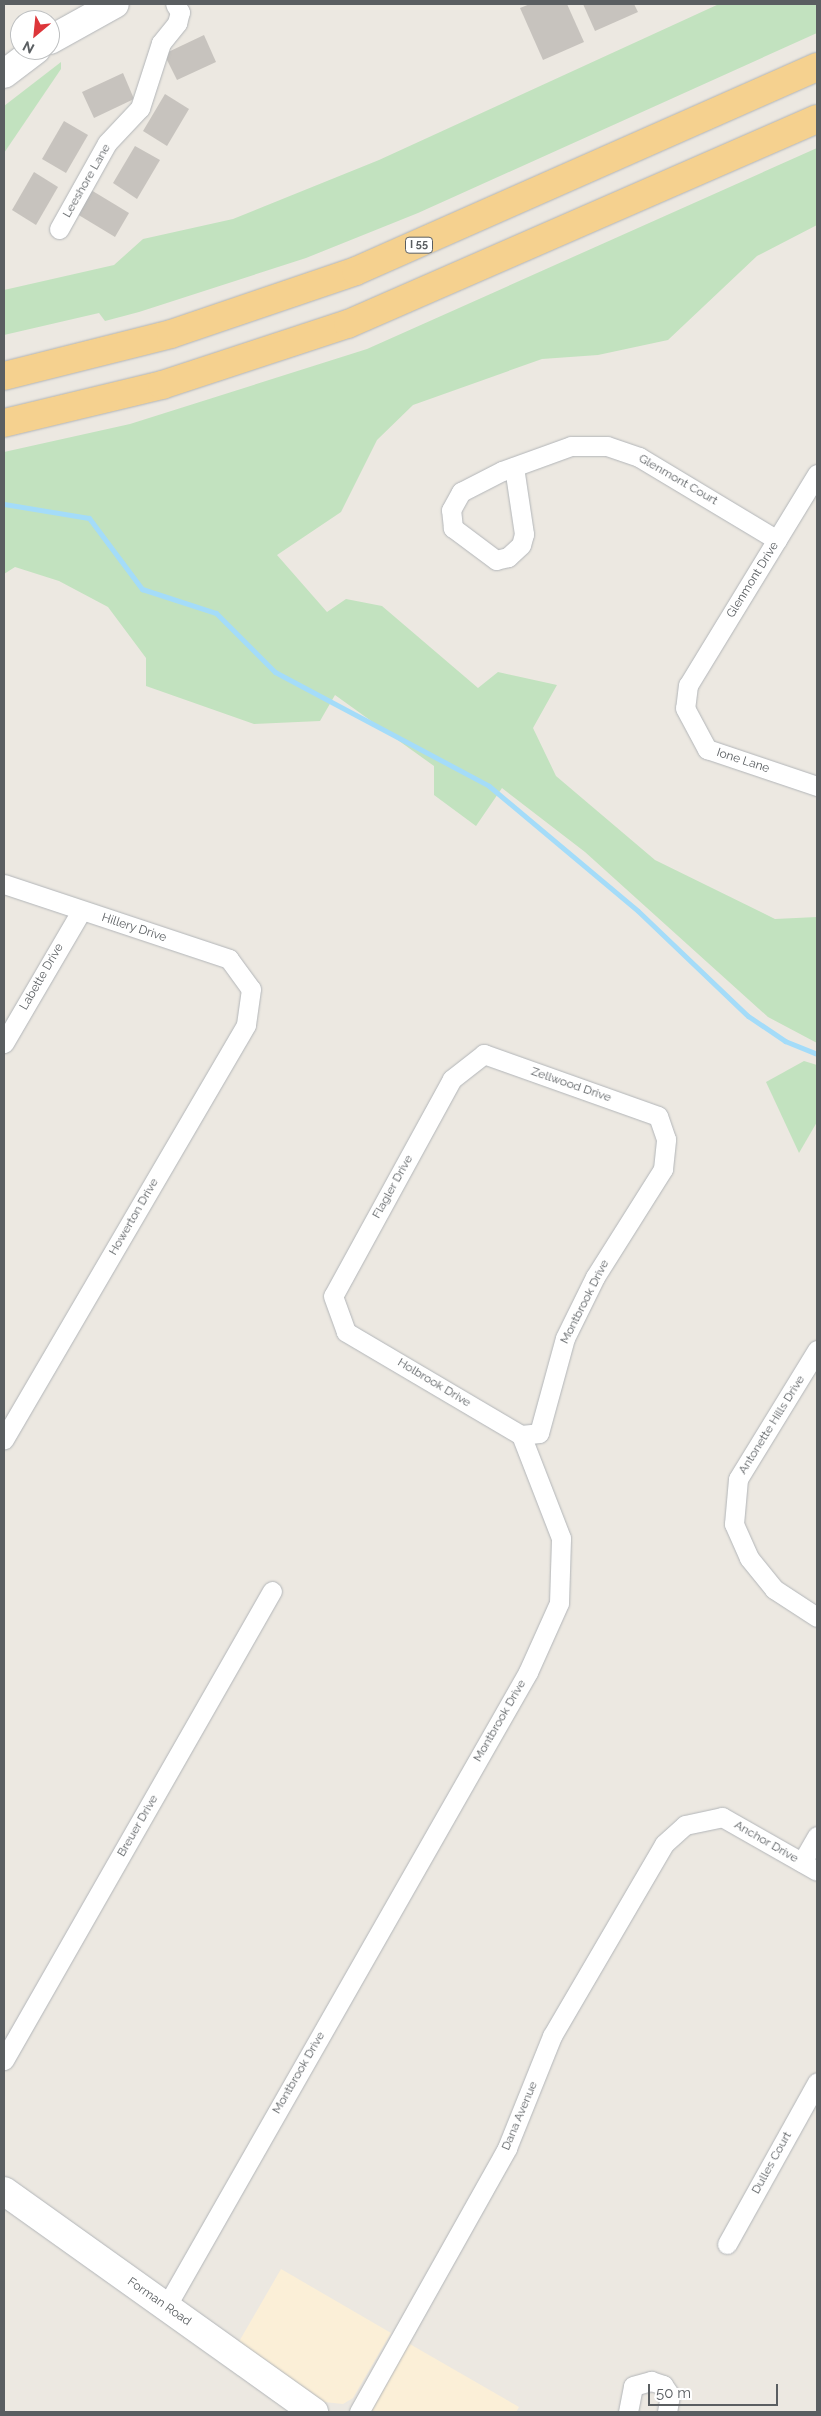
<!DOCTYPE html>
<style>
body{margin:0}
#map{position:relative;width:821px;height:2416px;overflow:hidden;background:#ece8e1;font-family:Raleway,sans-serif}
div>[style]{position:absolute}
.commercial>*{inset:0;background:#fbefd7}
.green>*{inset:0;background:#c2e2bf}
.stream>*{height:5px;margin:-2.5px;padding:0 2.5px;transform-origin:2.5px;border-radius:2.5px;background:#a4dcf9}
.building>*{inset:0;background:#c7c3be}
.roads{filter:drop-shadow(0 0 1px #b2b5b8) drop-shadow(0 0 1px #b2b5b8)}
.street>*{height:19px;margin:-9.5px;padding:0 9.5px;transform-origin:9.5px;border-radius:9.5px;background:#fff}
.secondary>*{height:28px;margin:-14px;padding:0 14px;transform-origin:14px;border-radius:14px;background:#fff}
.highway>*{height:28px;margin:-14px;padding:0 14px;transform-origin:14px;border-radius:14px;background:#f5d18f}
span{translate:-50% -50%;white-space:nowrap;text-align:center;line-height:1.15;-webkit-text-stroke:4px #fff;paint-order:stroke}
.shield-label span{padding:1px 4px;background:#fff;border:1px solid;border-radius:4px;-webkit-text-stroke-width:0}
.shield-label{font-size:11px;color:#5a5e61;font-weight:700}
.street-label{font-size:12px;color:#5a5e61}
.frame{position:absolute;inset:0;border:5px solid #5a5e61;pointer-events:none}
.north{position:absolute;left:10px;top:10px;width:50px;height:50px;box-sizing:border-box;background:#fff;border:1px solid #bdbfc0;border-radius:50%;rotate:208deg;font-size:14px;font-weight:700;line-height:20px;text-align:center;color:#5a5e61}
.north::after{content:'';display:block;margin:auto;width:18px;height:22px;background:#dd363a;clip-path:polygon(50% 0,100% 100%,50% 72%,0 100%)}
.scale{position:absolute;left:648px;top:2384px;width:130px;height:22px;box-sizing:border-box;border:2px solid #5a5e61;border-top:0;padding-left:6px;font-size:15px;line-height:18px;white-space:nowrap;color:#5a5e61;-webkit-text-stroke:4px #fff;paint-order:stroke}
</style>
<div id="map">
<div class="commercial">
<div style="clip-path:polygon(281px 2269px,391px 2333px,353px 2398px,343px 2404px,314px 2401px,237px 2345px)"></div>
<div style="clip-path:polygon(408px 2343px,519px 2407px,516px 2412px,371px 2412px)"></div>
</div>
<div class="green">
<div style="clip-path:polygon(719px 4px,817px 4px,817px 33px,418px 213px,306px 258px,139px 312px,105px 321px,99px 313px,4px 335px,4px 290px,114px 265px,143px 239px,233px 219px,379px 160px)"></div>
<div style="clip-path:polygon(61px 62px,61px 69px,4px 153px,4px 106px)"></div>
<div style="clip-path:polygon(817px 148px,817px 225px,757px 256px,668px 340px,598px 355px,542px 359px,413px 405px,377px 440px,341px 512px,277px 555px,327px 612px,346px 599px,382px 606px,478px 688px,498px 672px,557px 685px,533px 728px,556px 776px,655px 860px,775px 919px,817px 917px,817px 1043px,768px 1017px,585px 852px,502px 788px,476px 826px,434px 795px,434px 766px,335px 695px,320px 721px,254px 724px,146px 686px,146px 658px,108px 607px,59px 581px,15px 567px,4px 574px,4px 452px,130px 424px,367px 349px)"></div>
<div style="clip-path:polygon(804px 1061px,817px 1065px,817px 1122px,799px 1153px,766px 1082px)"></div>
</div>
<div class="stream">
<div style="left:4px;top:504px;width:86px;rotate:9.4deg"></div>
<div style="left:89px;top:518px;width:89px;rotate:53.3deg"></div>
<div style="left:142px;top:589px;width:78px;rotate:18deg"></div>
<div style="left:216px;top:613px;width:83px;rotate:45deg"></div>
<div style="left:275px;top:672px;width:242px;rotate:28deg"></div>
<div style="left:489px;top:786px;width:194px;rotate:40deg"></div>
<div style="left:638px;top:911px;width:152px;rotate:43.7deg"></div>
<div style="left:748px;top:1016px;width:45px;rotate:34deg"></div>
<div style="left:785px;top:1041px;width:35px;rotate:22deg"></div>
</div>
<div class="building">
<div style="clip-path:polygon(530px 4px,567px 4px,584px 42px,543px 60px,520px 8px)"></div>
<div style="clip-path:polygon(583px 4px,634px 4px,638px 12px,595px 31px)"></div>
<div style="clip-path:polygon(204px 35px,216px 62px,177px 80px,164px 54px)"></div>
<div style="clip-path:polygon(123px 73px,134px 99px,94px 118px,82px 92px)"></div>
<div style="clip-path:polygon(165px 94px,189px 109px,167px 146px,143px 131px)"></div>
<div style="clip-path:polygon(64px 121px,88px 135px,66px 173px,42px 159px)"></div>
<div style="clip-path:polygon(135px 146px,160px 160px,137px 199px,113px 183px)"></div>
<div style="clip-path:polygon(34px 172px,58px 187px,36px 225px,12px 210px)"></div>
<div style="clip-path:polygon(91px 190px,129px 213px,115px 237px,77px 214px)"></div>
</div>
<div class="roads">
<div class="street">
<div style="left:59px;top:229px;width:98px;rotate:-60.8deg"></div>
<div style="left:107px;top:143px;width:48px;rotate:-46.7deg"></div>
<div style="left:140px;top:108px;width:68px;rotate:-72.1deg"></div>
<div style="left:161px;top:43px;width:26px;rotate:-51deg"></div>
<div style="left:177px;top:23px;width:11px;rotate:-75deg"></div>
<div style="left:180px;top:12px;width:9px;rotate:-122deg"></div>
<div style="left:514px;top:467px;width:68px;rotate:81.5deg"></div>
<div style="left:524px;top:534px;width:11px;rotate:105deg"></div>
<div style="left:521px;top:545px;width:18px;rotate:137deg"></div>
<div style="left:508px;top:557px;width:12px;rotate:166deg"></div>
<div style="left:496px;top:560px;width:54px;rotate:-143.3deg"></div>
<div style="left:453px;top:528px;width:18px;rotate:-96deg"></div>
<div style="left:451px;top:510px;width:21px;rotate:-61deg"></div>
<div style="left:461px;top:492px;width:46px;rotate:-27.1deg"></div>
<div style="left:502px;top:471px;width:73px;rotate:-19.9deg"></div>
<div style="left:571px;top:446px;width:36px"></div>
<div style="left:607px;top:446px;width:34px;rotate:19deg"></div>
<div style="left:639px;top:457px;width:161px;rotate:31deg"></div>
<div style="left:817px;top:474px;width:247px;rotate:121.4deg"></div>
<div style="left:688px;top:685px;width:23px;rotate:97deg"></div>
<div style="left:685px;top:708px;width:47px;rotate:61.8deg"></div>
<div style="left:707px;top:749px;width:116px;rotate:18.6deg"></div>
<div style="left:4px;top:884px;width:237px;rotate:18.4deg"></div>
<div style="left:229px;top:959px;width:37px;rotate:54deg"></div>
<div style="left:251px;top:989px;width:36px;rotate:98deg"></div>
<div style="left:246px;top:1025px;width:480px;rotate:120.3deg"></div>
<div style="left:4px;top:1043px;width:153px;rotate:-59.7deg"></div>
<div style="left:817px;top:1350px;width:151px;rotate:121.5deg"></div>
<div style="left:738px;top:1479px;width:45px;rotate:95.1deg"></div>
<div style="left:734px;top:1524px;width:37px;rotate:66deg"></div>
<div style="left:749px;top:1558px;width:40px;rotate:51deg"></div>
<div style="left:774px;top:1589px;width:51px;rotate:33.1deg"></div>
<div style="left:802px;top:1862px;width:30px;rotate:-60deg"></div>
<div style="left:4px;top:2060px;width:540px;rotate:-60.26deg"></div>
<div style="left:727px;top:2244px;width:185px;rotate:-60.9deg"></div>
<div style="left:166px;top:2307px;width:731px;rotate:-60.31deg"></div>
<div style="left:528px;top:1672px;width:76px;rotate:-65.8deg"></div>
<div style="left:559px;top:1603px;width:65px;rotate:-88.2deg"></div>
<div style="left:561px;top:1538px;width:110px;rotate:-111.2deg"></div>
<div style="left:521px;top:1435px;width:18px;rotate:-6deg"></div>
<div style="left:539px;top:1433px;width:98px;rotate:-74.7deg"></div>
<div style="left:565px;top:1338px;width:68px;rotate:-63.8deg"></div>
<div style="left:595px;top:1277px;width:128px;rotate:-57.8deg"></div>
<div style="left:663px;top:1169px;width:30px;rotate:-84deg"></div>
<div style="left:666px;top:1139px;width:24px;rotate:-109deg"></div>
<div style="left:658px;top:1116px;width:185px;rotate:-160.4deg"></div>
<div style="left:484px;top:1054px;width:41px;rotate:142deg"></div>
<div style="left:452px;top:1079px;width:247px;rotate:118.7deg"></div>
<div style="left:333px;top:1296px;width:38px;rotate:70deg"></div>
<div style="left:346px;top:1332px;width:203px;rotate:30.5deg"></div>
<div style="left:359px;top:2412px;width:303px;rotate:-60.7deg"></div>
<div style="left:507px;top:2148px;width:121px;rotate:-68.1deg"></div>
<div style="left:552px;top:2036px;width:222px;rotate:-59.7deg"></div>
<div style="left:664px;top:1844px;width:28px;rotate:-42deg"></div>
<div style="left:685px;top:1825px;width:38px;rotate:-12deg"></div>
<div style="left:722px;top:1817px;width:109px;rotate:29.6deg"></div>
<div style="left:628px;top:2412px;width:26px;rotate:-79deg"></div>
<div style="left:633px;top:2386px;width:19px;rotate:-16deg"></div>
<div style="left:651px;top:2381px;width:13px;rotate:18deg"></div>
<div style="left:663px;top:2385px;width:12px;rotate:55deg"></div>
<div style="left:670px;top:2395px;width:17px;rotate:100deg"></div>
</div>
<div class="secondary">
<div style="left:50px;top:40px;width:74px;rotate:-29deg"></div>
<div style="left:4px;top:74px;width:40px;rotate:-37deg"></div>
<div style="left:4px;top:2191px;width:381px;rotate:35.5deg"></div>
</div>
<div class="highway">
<div style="left:4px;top:376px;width:172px;rotate:-14.1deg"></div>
<div style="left:171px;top:334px;width:195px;rotate:-18.8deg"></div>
<div style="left:356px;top:271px;width:504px;rotate:-23.87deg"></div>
<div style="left:4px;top:423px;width:163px;rotate:-13.5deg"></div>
<div style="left:162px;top:385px;width:196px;rotate:-18.2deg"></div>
<div style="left:348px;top:324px;width:512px;rotate:-23.61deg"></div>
</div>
</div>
<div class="shield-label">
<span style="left:419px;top:245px">I 55</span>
</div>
<div class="street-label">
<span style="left:87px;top:181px;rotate:-60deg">Leeshore Lane</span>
<span style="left:678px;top:480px;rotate:30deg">Glenmont Court</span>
<span style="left:753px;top:580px;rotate:-58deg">Glenmont Drive</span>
<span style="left:743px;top:761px;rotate:18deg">Ione Lane</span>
<span style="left:134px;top:928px;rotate:18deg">Hillery Drive</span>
<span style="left:42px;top:977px;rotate:-60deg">Labette Drive</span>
<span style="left:571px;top:1085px;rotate:19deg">Zellwood Drive</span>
<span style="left:393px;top:1187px;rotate:-61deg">Flagler Drive</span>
<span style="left:134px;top:1217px;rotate:-60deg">Howerton Drive</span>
<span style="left:585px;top:1302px;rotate:-63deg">Montbrook Drive</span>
<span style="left:434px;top:1383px;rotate:31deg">Holbrook Drive</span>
<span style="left:772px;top:1425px;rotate:-58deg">Antonette Hills Drive</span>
<span style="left:500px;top:1721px;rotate:-60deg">Montbrook Drive</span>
<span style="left:138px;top:1826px;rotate:-60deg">Breuer Drive</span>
<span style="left:766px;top:1842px;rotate:30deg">Anchor Drive</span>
<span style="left:299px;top:2073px;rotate:-60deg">Montbrook Drive</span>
<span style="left:520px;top:2116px;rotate:-67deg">Dana Avenue</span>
<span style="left:772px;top:2163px;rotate:-61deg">Dulles Court</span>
<span style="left:159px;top:2302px;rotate:35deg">Forman Road</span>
</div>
<div class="frame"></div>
<div class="north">N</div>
<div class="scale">50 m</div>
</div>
